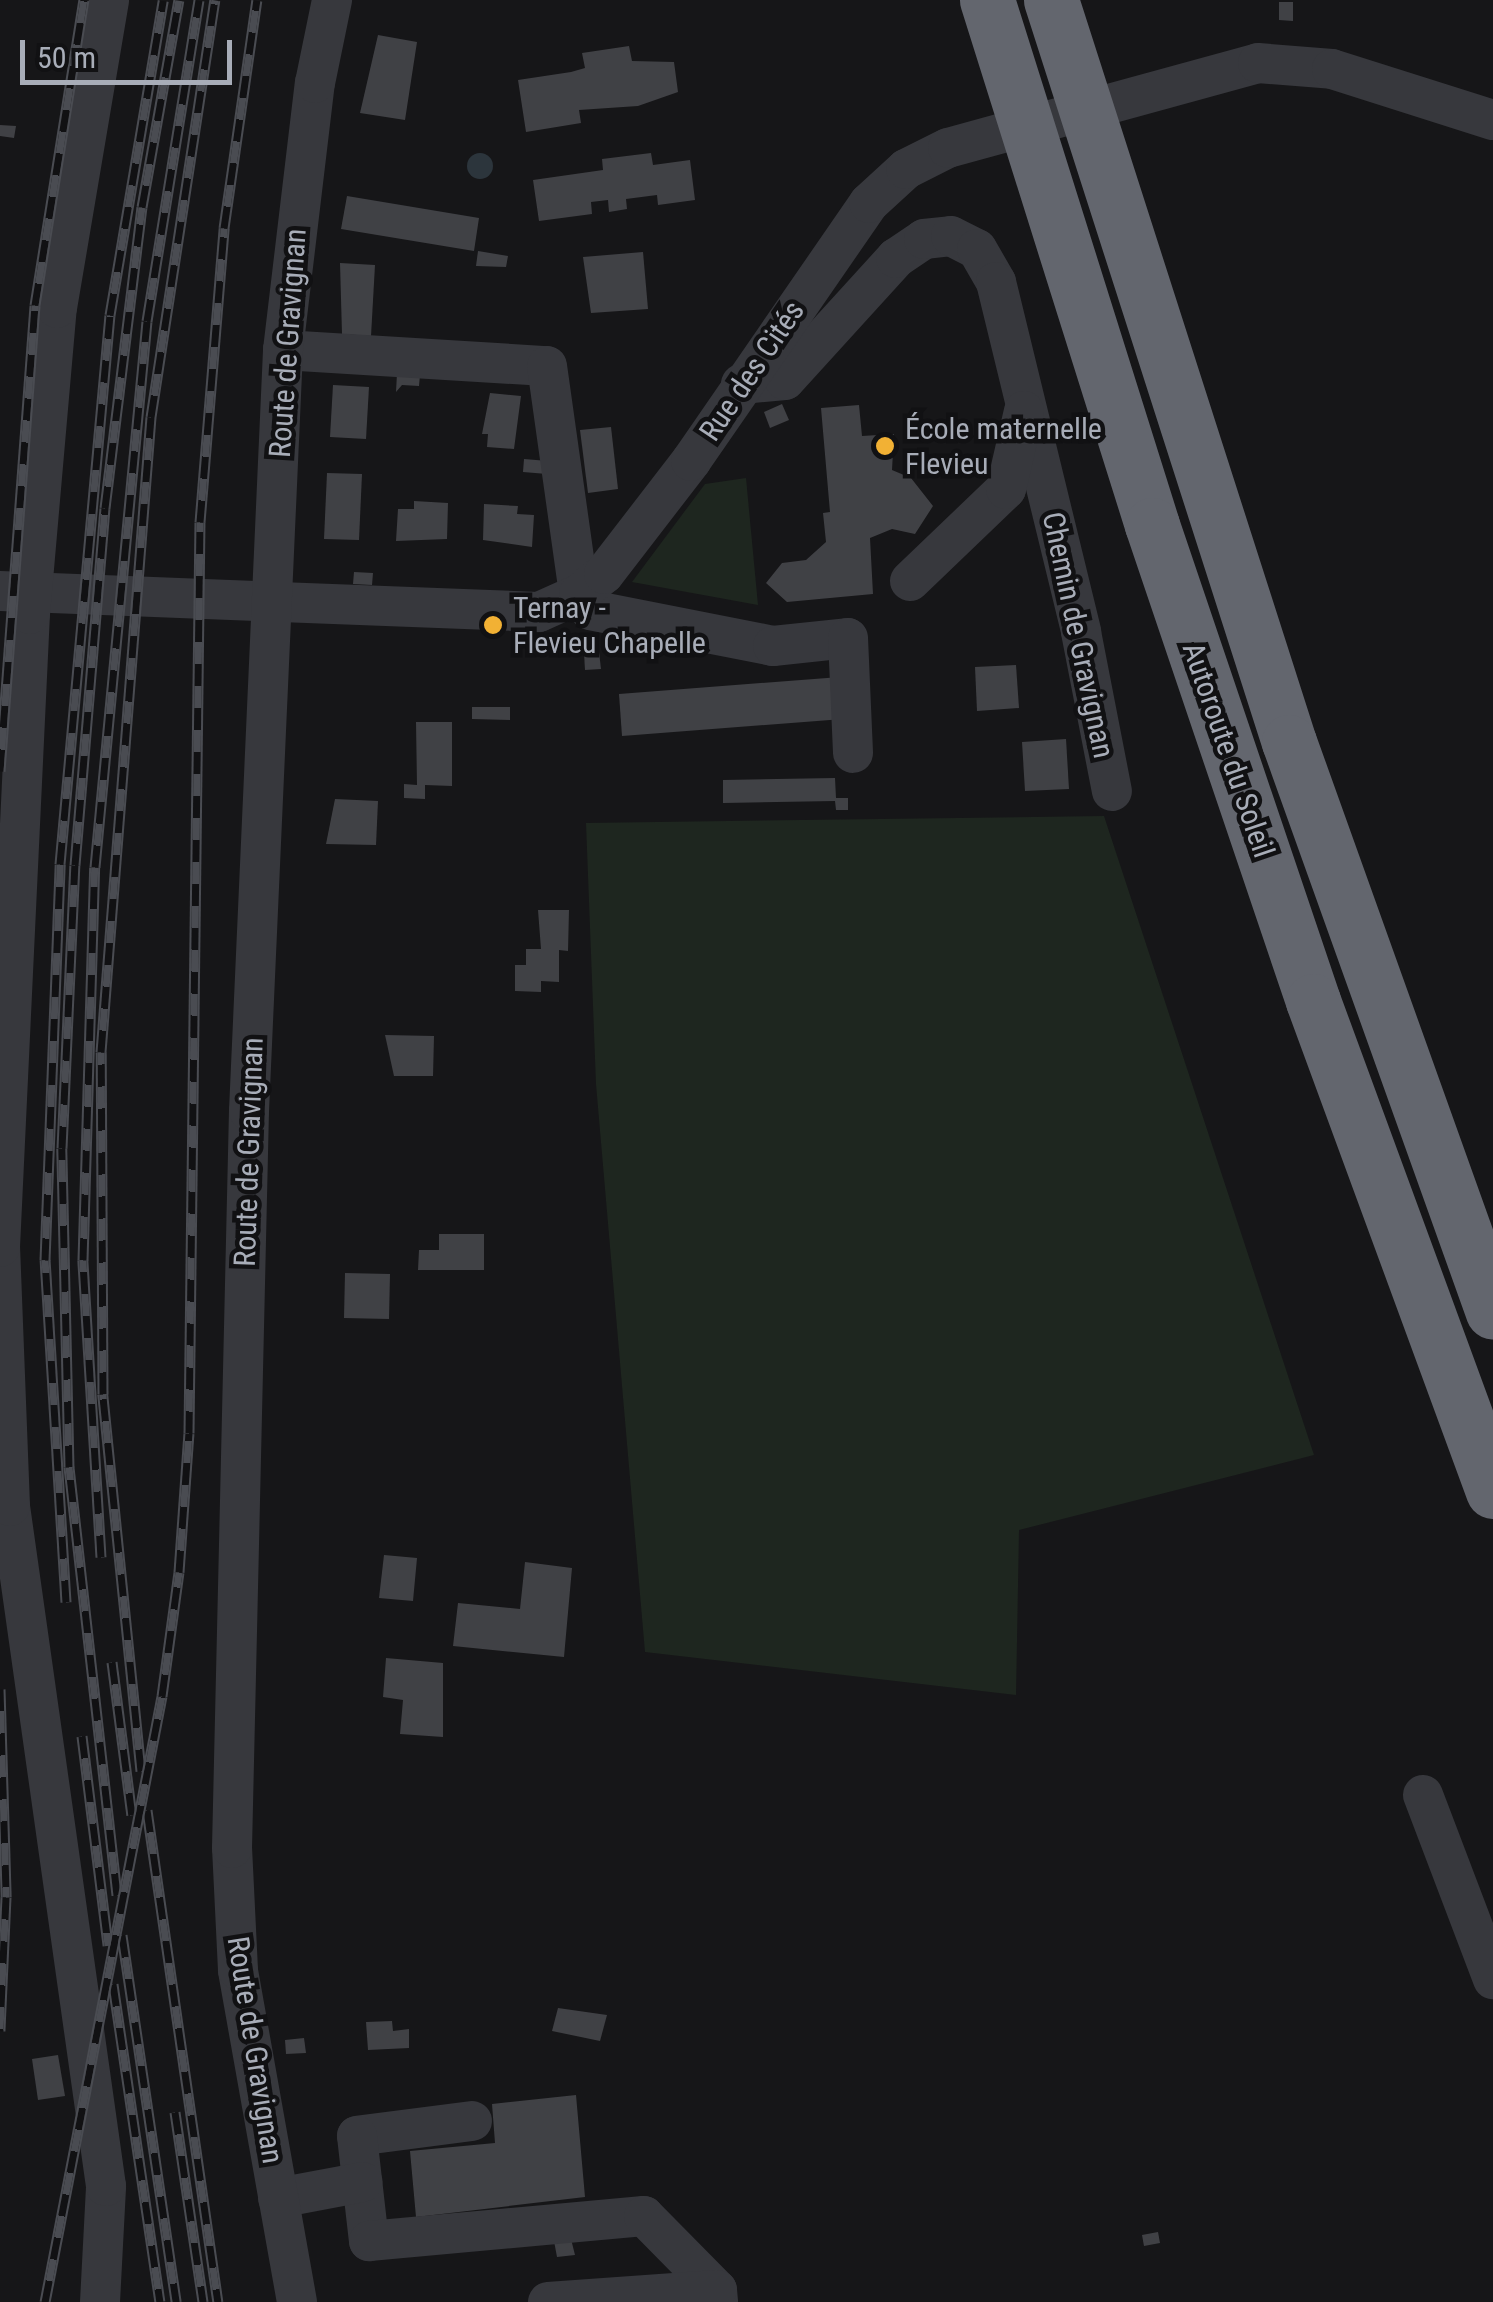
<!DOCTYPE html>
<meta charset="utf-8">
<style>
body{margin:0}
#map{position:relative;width:1493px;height:2302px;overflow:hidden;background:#161618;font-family:"Roboto Condensed",sans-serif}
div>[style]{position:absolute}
.green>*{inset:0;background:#1e261f}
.water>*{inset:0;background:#2c353c}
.round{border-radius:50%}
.building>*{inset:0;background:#404145}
.minor>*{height:40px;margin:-20px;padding:0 20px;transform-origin:20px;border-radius:20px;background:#37383d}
.highway>*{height:55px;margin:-27.5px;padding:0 27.5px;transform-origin:27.5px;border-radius:27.5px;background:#63666e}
.rail>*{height:11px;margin-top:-5.5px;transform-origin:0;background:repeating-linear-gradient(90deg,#111113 0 22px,#4a4c52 0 44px);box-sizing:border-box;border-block:2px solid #4a4c52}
.dots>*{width:28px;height:28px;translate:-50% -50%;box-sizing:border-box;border:5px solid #111113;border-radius:50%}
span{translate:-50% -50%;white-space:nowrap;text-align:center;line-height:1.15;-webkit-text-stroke:9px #111113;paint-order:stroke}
.street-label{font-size:30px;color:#a8adb8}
.poi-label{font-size:30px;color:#a8adb8}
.left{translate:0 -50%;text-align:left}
.scale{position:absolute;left:20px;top:40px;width:212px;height:45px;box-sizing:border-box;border:5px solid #a8adb8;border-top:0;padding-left:12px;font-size:30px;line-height:35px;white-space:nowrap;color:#a8adb8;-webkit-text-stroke:8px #111113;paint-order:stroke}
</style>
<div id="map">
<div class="green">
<div style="clip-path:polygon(746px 478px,758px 605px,632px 582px,705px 484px)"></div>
<div style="clip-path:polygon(1104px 816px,1314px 1455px,1019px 1530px,1016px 1695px,645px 1652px,596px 1084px,586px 823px)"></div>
</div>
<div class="water">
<div class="round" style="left:467px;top:153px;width:26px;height:26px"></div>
</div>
<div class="building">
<div style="clip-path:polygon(1279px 2px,1293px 2px,1293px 21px,1279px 20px)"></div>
<div style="clip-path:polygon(378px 35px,417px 42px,405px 120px,360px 113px)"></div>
<div style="clip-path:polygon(629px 46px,632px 61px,674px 62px,678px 92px,638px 106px,579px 110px,581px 123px,526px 132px,518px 80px,571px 72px,585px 68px,582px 53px)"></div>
<div style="clip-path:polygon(0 125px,16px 126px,14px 138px,0 136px)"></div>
<div style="clip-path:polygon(651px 153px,653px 165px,690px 160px,695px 200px,658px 205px,657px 195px,626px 199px,627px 209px,609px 212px,608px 200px,591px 202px,592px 214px,539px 221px,533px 180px,603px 170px,602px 159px)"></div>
<div style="clip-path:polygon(347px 196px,479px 218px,474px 251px,341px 229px)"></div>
<div style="clip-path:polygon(478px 251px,508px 256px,506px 267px,476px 266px)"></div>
<div style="clip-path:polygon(643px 252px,648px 309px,591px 313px,583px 257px)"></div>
<div style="clip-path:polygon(340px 263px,375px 265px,371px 336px,342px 334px)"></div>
<div style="clip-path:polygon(397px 373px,420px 375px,419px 386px,402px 385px,396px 392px)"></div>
<div style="clip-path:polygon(333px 385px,369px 387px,366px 439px,330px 437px)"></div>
<div style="clip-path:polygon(490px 393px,521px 396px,514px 449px,487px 447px,488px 434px,482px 434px)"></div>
<div style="clip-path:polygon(782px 404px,789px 420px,770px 428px,764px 412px)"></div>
<div style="clip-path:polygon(859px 405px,862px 436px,894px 434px,892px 470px,911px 478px,933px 506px,915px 534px,892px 529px,870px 538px,873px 594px,787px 602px,766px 583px,782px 563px,806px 560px,826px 542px,823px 513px,830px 512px,821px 408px)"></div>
<div style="clip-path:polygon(611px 427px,618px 489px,588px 493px,580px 430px)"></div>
<div style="clip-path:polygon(524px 459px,548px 461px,547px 474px,523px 472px)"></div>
<div style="clip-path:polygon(327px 473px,362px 474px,359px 540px,324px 539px)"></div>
<div style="clip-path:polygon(414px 501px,448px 503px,447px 539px,396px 541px,398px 509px,414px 509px)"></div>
<div style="clip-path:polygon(484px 504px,518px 506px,517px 514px,534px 515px,532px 547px,483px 540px)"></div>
<div style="clip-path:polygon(354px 572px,373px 573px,372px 585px,353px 584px)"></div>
<div style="clip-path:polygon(599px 652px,601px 669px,585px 670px,584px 653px)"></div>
<div style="clip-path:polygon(1016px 665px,1019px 708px,977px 711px,975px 667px)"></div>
<div style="clip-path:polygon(840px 677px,843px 719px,622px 736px,619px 694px)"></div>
<div style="clip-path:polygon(472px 707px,510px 707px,510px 720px,472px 719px)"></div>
<div style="clip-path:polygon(416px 722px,452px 722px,452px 786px,425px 785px,425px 799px,404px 798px,404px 784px,417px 785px)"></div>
<div style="clip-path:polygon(1066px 739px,1069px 789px,1025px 791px,1022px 742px)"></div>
<div style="clip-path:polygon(835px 778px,836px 798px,848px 798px,848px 810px,836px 810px,835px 801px,723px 803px,723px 780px)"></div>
<div style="clip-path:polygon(335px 799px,378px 801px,376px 845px,326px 844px)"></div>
<div style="clip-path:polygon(538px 910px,569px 910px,568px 951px,559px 950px,559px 982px,541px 981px,541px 992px,515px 991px,515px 965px,526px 965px,526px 949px,541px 949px)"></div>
<div style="clip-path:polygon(385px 1035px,434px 1036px,433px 1076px,394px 1076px)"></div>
<div style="clip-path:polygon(439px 1234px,484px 1234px,484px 1270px,418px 1270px,419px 1250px,439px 1250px)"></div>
<div style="clip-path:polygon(345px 1273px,390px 1274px,389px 1319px,344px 1318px)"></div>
<div style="clip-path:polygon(384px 1555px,417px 1558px,413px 1601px,379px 1598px)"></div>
<div style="clip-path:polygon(525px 1562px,572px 1568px,564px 1657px,453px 1646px,458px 1603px,520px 1609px)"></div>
<div style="clip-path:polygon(386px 1658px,443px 1663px,443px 1737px,400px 1734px,403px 1700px,383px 1697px)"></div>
<div style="clip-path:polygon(558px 2008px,607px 2015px,600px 2041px,552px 2031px)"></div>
<div style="clip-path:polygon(392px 2021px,393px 2031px,409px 2029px,409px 2048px,368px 2050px,366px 2022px)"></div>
<div style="clip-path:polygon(304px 2038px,306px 2053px,286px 2054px,285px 2040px)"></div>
<div style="clip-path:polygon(58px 2055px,65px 2096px,38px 2100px,32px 2059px)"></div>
<div style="clip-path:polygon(576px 2095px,585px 2197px,416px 2217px,410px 2151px,495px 2143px,492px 2104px)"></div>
<div style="clip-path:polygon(1158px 2232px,1160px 2243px,1144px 2246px,1142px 2235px)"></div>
<div style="clip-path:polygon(571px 2239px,575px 2255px,557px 2257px,554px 2241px)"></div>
</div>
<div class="minor">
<div style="left:283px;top:350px;width:264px;rotate:3.5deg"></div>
<div style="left:547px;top:366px;width:230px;rotate:82deg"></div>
<div style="left:579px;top:594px;width:19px;rotate:55deg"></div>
<div style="left:590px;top:610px;width:187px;rotate:11.1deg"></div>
<div style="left:773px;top:646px;width:75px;rotate:-6.1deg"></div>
<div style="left:848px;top:638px;width:115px;rotate:87.5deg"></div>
<div style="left:741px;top:384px;width:44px;rotate:-5.2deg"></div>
<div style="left:785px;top:380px;width:165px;rotate:-47.7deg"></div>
<div style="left:896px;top:258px;width:34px;rotate:-34deg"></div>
<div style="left:924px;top:239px;width:27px;rotate:-6deg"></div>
<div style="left:951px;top:236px;width:29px;rotate:27deg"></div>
<div style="left:977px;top:249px;width:38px;rotate:60deg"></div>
<div style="left:996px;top:282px;width:360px;rotate:76.3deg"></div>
<div style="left:1081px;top:632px;width:162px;rotate:79deg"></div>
<div style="left:910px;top:581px;width:133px;rotate:-43.8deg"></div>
<div style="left:1006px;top:489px;width:80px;rotate:-77deg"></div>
<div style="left:0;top:591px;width:539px;rotate:2.23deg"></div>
<div style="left:539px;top:612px;width:44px;rotate:-24.2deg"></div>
<div style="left:579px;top:594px;width:32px;rotate:-39deg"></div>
<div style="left:604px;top:574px;width:143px;rotate:-52.4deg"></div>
<div style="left:691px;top:461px;width:313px;rotate:-55.4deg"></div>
<div style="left:869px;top:203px;width:50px;rotate:-42.6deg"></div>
<div style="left:906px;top:169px;width:47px;rotate:-26.6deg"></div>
<div style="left:948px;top:148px;width:321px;rotate:-15.3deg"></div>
<div style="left:1258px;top:63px;width:74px;rotate:4.6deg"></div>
<div style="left:1332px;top:69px;width:169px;rotate:17.6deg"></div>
<div style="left:1423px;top:1795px;width:197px;rotate:69.2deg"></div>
<div style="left:472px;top:2121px;width:116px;rotate:172.6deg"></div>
<div style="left:357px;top:2136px;width:106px;rotate:83.5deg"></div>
<div style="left:369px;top:2241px;width:276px;rotate:-5.2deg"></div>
<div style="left:644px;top:2216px;width:104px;rotate:45.4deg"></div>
<div style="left:717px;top:2290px;width:12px;rotate:85deg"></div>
<div style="left:278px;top:2198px;width:86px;rotate:-10.7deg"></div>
<div style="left:100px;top:2302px;width:116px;rotate:-87deg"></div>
<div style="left:106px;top:2186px;width:687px;rotate:-98.04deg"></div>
<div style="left:10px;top:1506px;width:259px;rotate:-92.2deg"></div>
<div style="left:0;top:1247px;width:634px;rotate:-87.29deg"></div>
<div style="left:30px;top:614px;width:307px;rotate:-85deg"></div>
<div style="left:57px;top:308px;width:312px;rotate:-80.4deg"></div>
<div style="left:297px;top:2302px;width:337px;rotate:-100.1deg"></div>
<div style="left:238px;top:1970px;width:122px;rotate:-92.8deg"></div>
<div style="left:232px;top:1848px;width:737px;rotate:-88.68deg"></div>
<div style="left:249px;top:1111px;width:762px;rotate:-87.44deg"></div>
<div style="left:283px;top:350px;width:269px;rotate:-83.2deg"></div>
<div style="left:315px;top:83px;width:85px;rotate:-78.4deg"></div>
<div style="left:548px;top:2302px;width:169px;rotate:-4.1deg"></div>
</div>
<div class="highway">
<div style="left:987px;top:0;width:550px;rotate:72.55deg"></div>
<div style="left:1152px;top:525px;width:502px;rotate:71.31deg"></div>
<div style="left:1313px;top:1001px;width:522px;rotate:69.83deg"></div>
<div style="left:1051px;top:0;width:779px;rotate:72.22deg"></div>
<div style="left:1289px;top:742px;width:605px;rotate:70.31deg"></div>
</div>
<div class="rail">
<div style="left:0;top:771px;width:467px;rotate:-85.7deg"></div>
<div style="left:35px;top:305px;width:309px;rotate:-80.9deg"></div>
<div style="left:101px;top:1557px;width:298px;rotate:-93.5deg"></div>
<div style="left:83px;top:1260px;width:393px;rotate:-88.3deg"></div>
<div style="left:95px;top:867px;width:548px;rotate:-84.56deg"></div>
<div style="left:147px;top:321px;width:325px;rotate:-80.8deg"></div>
<div style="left:66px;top:1602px;width:343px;rotate:-93.5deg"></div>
<div style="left:45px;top:1260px;width:396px;rotate:-87.8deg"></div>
<div style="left:60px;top:864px;width:551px;rotate:-84.8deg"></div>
<div style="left:110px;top:315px;width:319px;rotate:-80.4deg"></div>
<div style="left:112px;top:1662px;width:154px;rotate:82.6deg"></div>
<div style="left:0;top:1689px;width:208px;rotate:88.3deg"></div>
<div style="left:6px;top:1897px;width:134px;rotate:92.6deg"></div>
<div style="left:82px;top:1736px;width:211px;rotate:82.9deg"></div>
<div style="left:141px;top:1771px;width:379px;rotate:-95.8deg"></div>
<div style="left:103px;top:1394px;width:342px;rotate:-90.3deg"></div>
<div style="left:101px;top:1052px;width:637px;rotate:-85.5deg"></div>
<div style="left:151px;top:417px;width:422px;rotate:-81.3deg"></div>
<div style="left:147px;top:1810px;width:497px;rotate:81.8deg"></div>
<div style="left:117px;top:1895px;width:431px;rotate:-96.4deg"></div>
<div style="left:69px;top:1467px;width:319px;rotate:-91.3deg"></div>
<div style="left:62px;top:1148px;width:283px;rotate:-87.4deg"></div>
<div style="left:75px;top:865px;width:358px;rotate:-85.2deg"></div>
<div style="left:105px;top:508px;width:303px;rotate:-83deg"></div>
<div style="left:142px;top:207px;width:210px;rotate:-79.9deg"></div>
<div style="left:122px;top:1935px;width:371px;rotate:81.6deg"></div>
<div style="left:113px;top:1984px;width:321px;rotate:81.6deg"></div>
<div style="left:175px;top:2112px;width:192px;rotate:81.6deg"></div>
<div style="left:45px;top:2302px;width:617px;rotate:-79.07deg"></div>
<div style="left:162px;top:1696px;width:125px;rotate:-82.2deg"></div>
<div style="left:179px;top:1572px;width:139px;rotate:-85.9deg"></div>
<div style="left:189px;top:1433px;width:911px;rotate:-89.31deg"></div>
<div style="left:200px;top:522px;width:295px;rotate:-85.3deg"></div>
<div style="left:224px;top:228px;width:230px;rotate:-81.8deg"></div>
</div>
<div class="dots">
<div style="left:885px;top:446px;background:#f2b134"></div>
<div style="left:493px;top:625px;background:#f2b134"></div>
</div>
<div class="street-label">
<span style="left:288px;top:343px;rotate:-86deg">Route de Gravignan</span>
<span style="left:752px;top:371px;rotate:-56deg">Rue des Cités</span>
<span style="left:1078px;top:635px;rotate:78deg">Chemin de Gravignan</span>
<span style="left:1228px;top:750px;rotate:71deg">Autoroute du Soleil</span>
<span style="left:249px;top:1152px;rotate:-88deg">Route de Gravignan</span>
<span style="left:255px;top:2050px;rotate:81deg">Route de Gravignan</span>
</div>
<div class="poi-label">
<span class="left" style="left:905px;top:446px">École maternelle<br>Flevieu</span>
<span class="left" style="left:513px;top:625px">Ternay -<br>Flevieu Chapelle</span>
</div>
<div class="scale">50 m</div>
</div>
